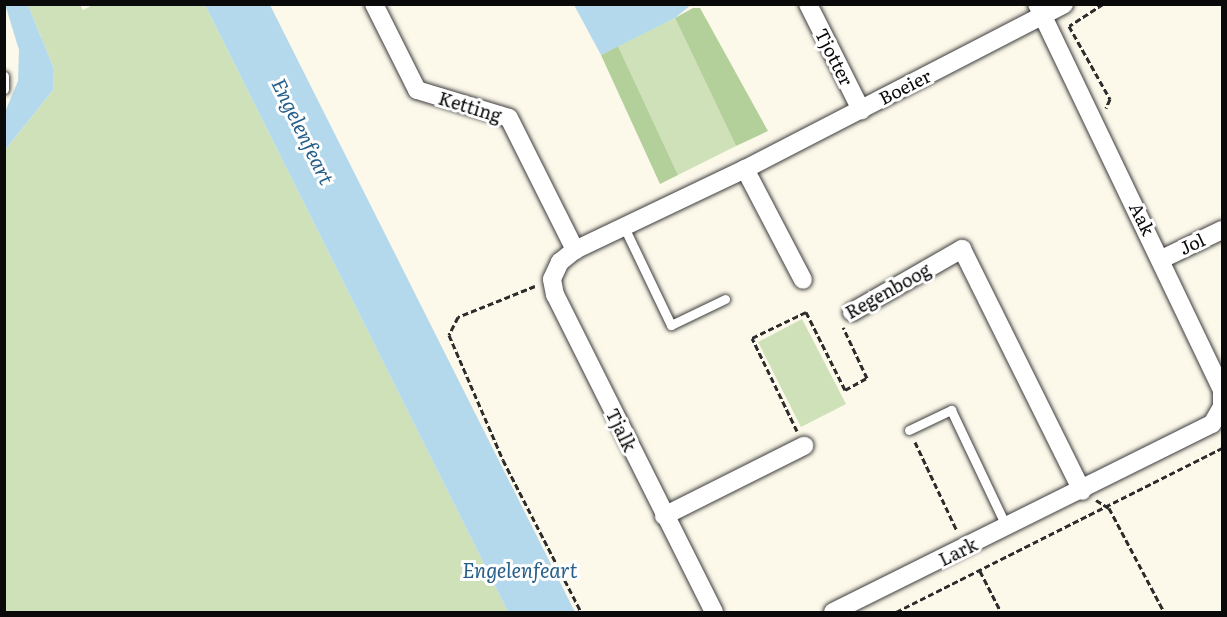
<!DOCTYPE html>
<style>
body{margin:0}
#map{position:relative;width:1227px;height:617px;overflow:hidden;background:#fcf8ea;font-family:Literata,serif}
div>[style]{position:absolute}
.green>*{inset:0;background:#cee1b9}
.forest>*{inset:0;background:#b3cf9a}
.water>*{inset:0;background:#b5d9ec}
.path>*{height:3px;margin-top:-1.5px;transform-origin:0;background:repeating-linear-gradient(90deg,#2c2c2c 0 6px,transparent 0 9px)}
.roads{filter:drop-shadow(0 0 2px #3d3d3d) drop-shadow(0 0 2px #3d3d3d)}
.service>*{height:9px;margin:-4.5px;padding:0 4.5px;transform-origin:4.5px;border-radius:4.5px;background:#fff}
.minor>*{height:18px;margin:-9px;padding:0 9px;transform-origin:9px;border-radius:9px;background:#fff}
span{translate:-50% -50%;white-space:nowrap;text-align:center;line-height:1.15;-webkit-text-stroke:6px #fff;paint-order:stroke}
.street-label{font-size:18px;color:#0a0a0a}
.water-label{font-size:20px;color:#265f89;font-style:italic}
.frame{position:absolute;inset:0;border:6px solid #0a0a0a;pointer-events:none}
</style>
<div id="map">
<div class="green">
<div style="clip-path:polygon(95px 4px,205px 5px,508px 612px,5px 612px,5px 150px,53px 90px,54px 69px,28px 5px,80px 5px,83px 10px)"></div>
<div style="clip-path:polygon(675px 18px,736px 146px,678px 175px,618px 46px)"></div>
<div style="clip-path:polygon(802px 319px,846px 404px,801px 427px,758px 342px)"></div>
</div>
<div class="forest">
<div style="clip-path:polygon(693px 8px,700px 8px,768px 131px,736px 146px,675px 18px)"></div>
<div style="clip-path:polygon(618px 46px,678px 175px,660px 184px,601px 55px)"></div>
</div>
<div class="water">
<div style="clip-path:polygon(5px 4px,28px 5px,54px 69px,53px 90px,5px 150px,5px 112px,18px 81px,19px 50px)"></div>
<div style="clip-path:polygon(692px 4px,675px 18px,601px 55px,574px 5px)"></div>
<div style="clip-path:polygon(205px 5px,270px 5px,575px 612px,508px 612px)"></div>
</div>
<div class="path">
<div style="left:1103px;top:4px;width:40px;rotate:147.1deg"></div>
<div style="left:1069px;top:26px;width:84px;rotate:60.7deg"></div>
<div style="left:1110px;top:99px;width:10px;rotate:114deg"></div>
<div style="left:535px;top:286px;width:83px;rotate:158.1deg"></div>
<div style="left:458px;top:317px;width:20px;rotate:117deg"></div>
<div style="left:449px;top:335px;width:136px;rotate:66.6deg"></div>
<div style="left:503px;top:460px;width:171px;rotate:62.8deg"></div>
<div style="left:797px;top:431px;width:103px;rotate:-115.8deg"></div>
<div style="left:752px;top:338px;width:60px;rotate:-25.7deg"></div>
<div style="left:806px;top:312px;width:87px;rotate:63.4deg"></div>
<div style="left:845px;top:390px;width:25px;rotate:-29deg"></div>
<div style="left:867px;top:378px;width:56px;rotate:-115.2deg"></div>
<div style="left:915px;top:442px;width:98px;rotate:64.7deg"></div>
<div style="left:1096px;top:500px;width:15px;rotate:32deg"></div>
<div style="left:1109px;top:508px;width:118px;rotate:62.1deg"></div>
<div style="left:980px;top:571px;width:46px;rotate:62.9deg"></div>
<div style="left:896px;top:612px;width:365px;rotate:-26.7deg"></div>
</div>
<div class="roads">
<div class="service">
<div style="left:4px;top:76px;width:13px;rotate:90deg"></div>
<div style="left:624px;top:227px;width:109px;rotate:64.4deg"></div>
<div style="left:671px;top:325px;width:60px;rotate:-25.7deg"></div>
<div style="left:909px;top:430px;width:47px;rotate:-25.5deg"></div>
<div style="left:951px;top:410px;width:131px;rotate:64.6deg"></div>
</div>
<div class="minor">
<div style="left:374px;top:4px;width:96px;rotate:63.4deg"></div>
<div style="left:417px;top:90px;width:96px;rotate:16.9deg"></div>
<div style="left:509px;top:118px;width:148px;rotate:63.4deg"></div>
<div style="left:808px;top:4px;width:119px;rotate:63.4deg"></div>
<div style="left:745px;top:169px;width:125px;rotate:62.4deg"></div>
<div style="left:1162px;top:259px;width:67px;rotate:-25.8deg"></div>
<div style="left:852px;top:312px;width:127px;rotate:-29.8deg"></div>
<div style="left:962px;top:249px;width:270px;rotate:63.6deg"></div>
<div style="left:664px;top:516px;width:157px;rotate:-26.6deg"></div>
<div style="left:714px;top:612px;width:355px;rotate:-116.6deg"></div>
<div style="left:555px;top:295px;width:16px;rotate:-101deg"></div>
<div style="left:552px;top:279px;width:19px;rotate:-65deg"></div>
<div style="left:560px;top:262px;width:19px;rotate:-39deg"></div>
<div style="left:575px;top:250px;width:188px;rotate:-25.5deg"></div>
<div style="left:745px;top:169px;width:359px;rotate:-27.3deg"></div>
<div style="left:833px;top:612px;width:423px;rotate:-26.4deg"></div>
<div style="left:1212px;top:424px;width:20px;rotate:-60deg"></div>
<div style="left:1222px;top:407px;width:17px;rotate:-90deg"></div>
<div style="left:1222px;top:390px;width:428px;rotate:-115.6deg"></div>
</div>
</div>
<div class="street-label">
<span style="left:834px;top:57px;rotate:63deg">Tjotter</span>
<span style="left:905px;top:87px;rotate:-27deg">Boeier</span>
<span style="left:470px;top:107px;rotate:17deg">Ketting</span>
<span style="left:1142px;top:219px;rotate:64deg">Aak</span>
<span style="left:1192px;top:244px;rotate:-25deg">Jol</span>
<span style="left:888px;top:291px;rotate:-29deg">Regenboog</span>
<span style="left:621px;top:430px;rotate:64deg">Tjalk</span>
<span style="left:958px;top:552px;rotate:-26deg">Lark</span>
</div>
<div class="water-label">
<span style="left:304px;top:131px;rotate:64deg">Engelenfeart</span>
<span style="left:520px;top:569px">Engelenfeart</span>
</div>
<div class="frame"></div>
</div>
